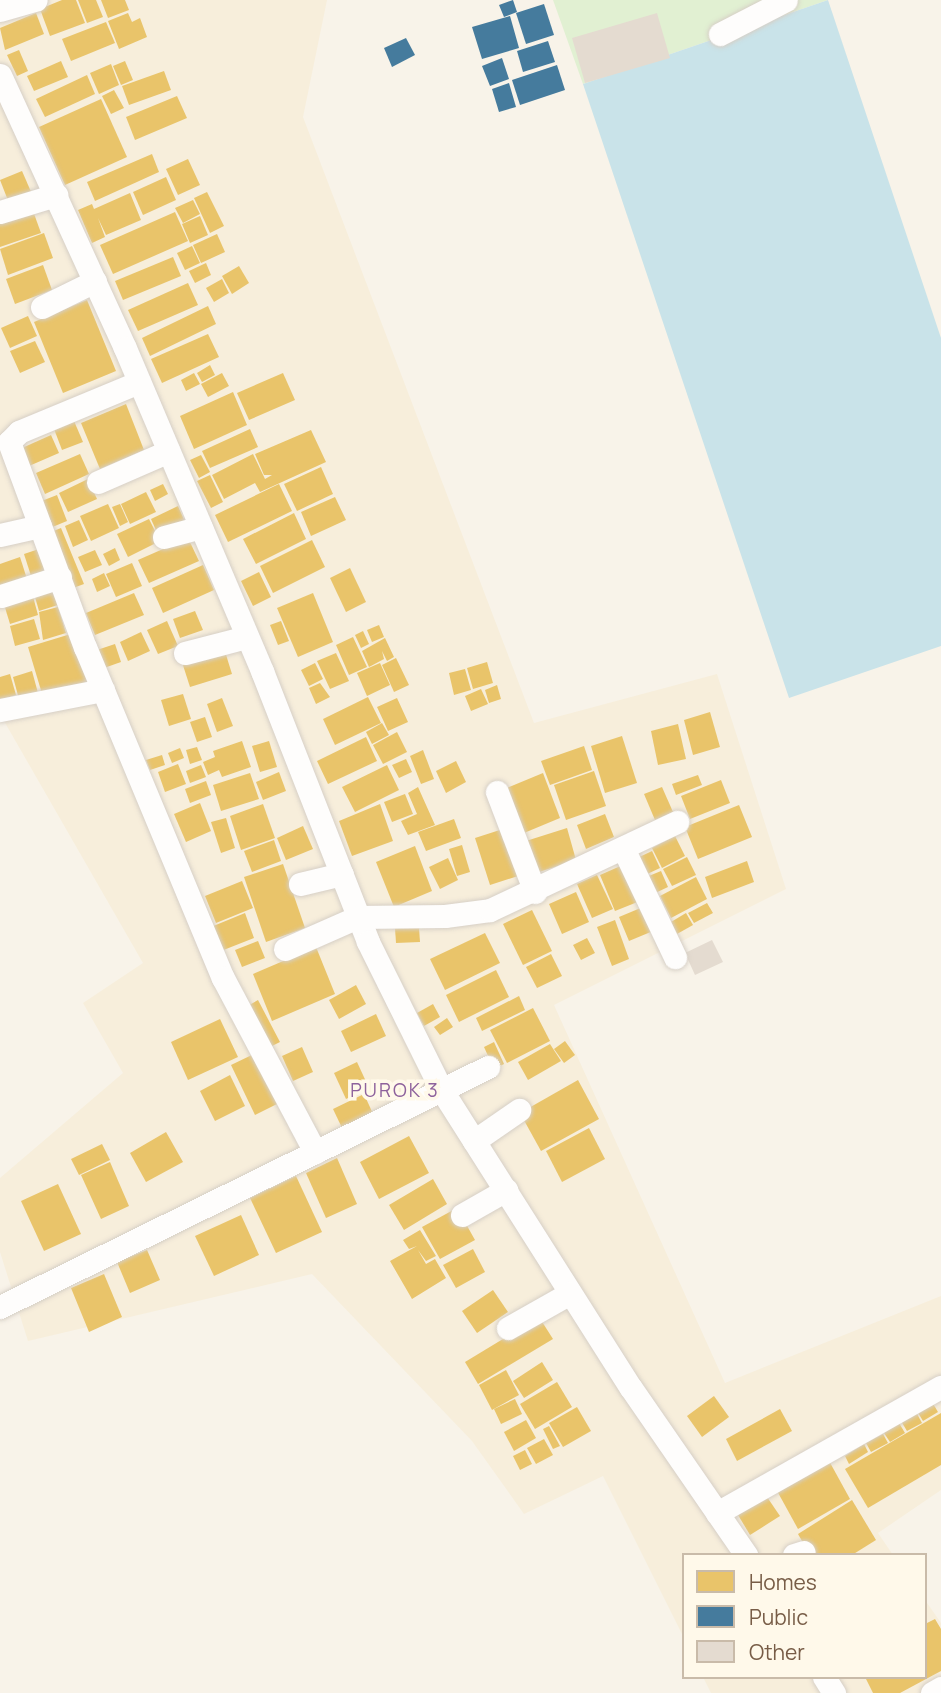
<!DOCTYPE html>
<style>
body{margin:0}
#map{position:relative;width:941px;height:1693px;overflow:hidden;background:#f8f3e9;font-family:Manrope,sans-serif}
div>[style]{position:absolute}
.residential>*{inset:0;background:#f7eedb}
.green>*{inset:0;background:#e1f0d2}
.water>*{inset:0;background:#c9e3e9}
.homes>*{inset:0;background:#e9c46a}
.public>*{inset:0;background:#457b9d}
.building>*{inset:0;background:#e4dbd0}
.roads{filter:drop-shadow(0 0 2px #d6cfc6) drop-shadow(0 0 2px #d6cfc6)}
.minor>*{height:23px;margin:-11.5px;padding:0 11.5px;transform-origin:11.5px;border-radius:11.5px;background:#fefdfc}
span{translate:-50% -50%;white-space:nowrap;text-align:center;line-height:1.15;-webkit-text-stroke:7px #fff9ea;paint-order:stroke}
.neighbourhood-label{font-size:19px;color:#8e629c;letter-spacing:2px}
.legend{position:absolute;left:682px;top:1553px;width:245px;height:126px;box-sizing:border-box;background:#fff9ea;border:2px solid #c9bba9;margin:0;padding:9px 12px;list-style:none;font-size:21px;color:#785d47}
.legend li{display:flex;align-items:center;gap:14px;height:35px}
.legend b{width:35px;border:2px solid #c9bba9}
</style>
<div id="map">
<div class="residential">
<div style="clip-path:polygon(0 0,327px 0,303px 117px,534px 723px,717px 674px,786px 889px,554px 1005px,725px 1383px,941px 1296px,941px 1490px,878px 1533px,893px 1555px,684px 1555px,684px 1638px,603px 1476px,524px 1514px,472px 1441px,312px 1274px,28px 1341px,0 1252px,0 1178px,123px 1073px,83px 1003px,143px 963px,0 714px)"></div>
<div style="clip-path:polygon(925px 1600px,941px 1623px,941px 1693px,711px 1693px,703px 1677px,925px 1677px)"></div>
</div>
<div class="green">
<div style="clip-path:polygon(553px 0,828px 0,583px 84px)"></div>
</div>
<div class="water">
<div style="clip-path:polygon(828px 0,941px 338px,941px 646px,789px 698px,583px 84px)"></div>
</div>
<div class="homes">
<div style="clip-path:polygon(62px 0,76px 0,85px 23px,50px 36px,40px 9px)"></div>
<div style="clip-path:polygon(78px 0,96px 0,103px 17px,87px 23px)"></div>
<div style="clip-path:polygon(101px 0,125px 0,129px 10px,108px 18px)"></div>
<div style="clip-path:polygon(36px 13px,44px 34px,5px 50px,0 28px)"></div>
<div style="clip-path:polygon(128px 13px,132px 22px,140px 18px,147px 37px,119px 49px,108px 21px)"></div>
<div style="clip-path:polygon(106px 22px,115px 43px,71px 61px,62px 39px)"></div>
<div style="clip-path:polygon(19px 50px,28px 71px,17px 76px,7px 55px)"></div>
<div style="clip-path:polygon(61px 61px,68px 77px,34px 91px,27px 76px)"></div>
<div style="clip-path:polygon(125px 61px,133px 80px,121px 85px,113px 66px)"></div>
<div style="clip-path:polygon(111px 64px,119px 85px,99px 94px,90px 73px)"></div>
<div style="clip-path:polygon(164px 71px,171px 90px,129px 105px,122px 86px)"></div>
<div style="clip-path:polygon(87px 75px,95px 94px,45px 117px,36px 99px)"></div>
<div style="clip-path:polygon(114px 90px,124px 108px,111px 114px,102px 96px)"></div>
<div style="clip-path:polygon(177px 96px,187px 118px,135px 140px,126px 117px)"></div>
<div style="clip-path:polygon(101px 99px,127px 157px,65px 185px,39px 127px)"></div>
<div style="clip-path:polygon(152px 154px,159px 172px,95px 201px,87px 182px)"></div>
<div style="clip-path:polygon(188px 159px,200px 185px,178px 195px,166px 169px)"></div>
<div style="clip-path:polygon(22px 171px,32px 194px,9px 203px,0 180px)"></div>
<div style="clip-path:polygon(166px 177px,176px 200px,143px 215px,133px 192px)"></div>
<div style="clip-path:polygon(207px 192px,224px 226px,210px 233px,194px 198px)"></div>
<div style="clip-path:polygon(130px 193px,141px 220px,106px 235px,98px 218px,105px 237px,92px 243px,78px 210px,92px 204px,94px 209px)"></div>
<div style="clip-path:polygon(193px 200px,200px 214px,183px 223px,175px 208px)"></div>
<div style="clip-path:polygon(33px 211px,41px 233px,0 247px,0 223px)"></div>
<div style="clip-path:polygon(175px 212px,188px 241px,113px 274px,100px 245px)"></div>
<div style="clip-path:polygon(200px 216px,208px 235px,190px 243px,182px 224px)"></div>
<div style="clip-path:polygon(44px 233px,53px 258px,8px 275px,0 249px)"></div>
<div style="clip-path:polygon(217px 234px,225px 252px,201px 263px,193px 245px)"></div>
<div style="clip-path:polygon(192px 246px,200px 263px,185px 270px,177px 253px)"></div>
<div style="clip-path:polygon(173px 257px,181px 276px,123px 300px,115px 281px)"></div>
<div style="clip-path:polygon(206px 263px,211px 275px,195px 283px,189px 271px)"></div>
<div style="clip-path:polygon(43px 265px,52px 290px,15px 304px,6px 279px)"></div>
<div style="clip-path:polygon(239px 266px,249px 283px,232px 294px,222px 276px)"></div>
<div style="clip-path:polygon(222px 279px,229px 293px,214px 302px,206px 288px)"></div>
<div style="clip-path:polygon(188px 283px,198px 305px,138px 331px,128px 310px)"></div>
<div style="clip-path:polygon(87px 300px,116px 371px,63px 393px,34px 322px)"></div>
<div style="clip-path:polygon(208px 306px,216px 324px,150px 356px,142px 338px)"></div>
<div style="clip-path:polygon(28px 316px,37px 336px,10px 348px,1px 328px)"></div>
<div style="clip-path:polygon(208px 334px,219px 357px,162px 383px,151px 359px)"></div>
<div style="clip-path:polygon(35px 341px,45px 362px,20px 373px,10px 351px)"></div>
<div style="clip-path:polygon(210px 365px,215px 375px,202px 382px,197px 373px)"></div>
<div style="clip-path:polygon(194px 373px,200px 384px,186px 391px,181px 380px)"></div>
<div style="clip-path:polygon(222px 373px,229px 386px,208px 397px,201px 384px)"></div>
<div style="clip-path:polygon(283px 373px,295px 400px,249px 420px,237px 393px)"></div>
<div style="clip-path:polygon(233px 392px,247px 425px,194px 449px,180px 416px)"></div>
<div style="clip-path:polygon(126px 404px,144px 450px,100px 469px,81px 423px)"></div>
<div style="clip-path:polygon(74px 421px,83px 442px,62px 450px,54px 429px)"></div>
<div style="clip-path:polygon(250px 429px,258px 447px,210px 468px,202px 451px)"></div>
<div style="clip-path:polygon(311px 430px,326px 462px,260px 492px,255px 483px,224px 499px,212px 475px,253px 454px,265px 479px,272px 475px,264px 475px,255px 454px)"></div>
<div style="clip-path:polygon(51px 435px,59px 453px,29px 466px,22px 448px)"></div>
<div style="clip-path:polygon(80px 454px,89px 474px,45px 494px,36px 473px)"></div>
<div style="clip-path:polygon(201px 455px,210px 472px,199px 478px,190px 460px)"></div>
<div style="clip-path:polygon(321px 467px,333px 494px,297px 511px,284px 484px)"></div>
<div style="clip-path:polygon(210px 475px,223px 502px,211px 508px,197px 481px)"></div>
<div style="clip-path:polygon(88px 479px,97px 499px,68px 512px,59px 493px)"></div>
<div style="clip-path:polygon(163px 484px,168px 494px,155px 501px,150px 490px)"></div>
<div style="clip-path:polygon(279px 484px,292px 511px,228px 542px,215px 515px)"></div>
<div style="clip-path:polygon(146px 492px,156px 512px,130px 524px,121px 504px)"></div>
<div style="clip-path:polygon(57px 495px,67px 521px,50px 528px,39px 502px)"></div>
<div style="clip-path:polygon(335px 497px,346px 520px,311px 536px,301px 512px)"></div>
<div style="clip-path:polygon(108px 504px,119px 528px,91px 541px,80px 516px)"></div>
<div style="clip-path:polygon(120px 504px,128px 522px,120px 526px,112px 507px)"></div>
<div style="clip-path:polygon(178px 506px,186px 524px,159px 537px,151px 519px)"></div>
<div style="clip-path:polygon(294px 513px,306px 539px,256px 564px,243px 539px)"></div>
<div style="clip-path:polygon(149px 519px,160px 541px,128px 557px,117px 534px)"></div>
<div style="clip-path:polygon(79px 520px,88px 540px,73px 547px,65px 526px)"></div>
<div style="clip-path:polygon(61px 528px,84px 584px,73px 588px,51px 532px)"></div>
<div style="clip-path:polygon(188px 538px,199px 561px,149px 583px,138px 560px)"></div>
<div style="clip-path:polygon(312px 540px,325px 567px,273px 593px,260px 566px)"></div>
<div style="clip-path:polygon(45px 547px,53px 572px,32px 579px,24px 554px)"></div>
<div style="clip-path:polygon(115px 548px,120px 560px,109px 566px,103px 554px)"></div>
<div style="clip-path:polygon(95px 550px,102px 565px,85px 572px,78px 557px)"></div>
<div style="clip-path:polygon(20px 557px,27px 579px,0 587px,0 564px)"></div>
<div style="clip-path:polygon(132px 563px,142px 586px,116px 597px,106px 574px)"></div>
<div style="clip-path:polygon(203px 565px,214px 590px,163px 613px,152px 588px)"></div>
<div style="clip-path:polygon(350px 568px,366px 602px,346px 612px,330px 578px)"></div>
<div style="clip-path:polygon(259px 572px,271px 597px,253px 606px,241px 581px)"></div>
<div style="clip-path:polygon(104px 573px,110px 586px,97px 592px,92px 579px)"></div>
<div style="clip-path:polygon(55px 584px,61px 604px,39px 611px,33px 590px)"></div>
<div style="clip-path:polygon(32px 593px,38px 615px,10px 624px,3px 601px)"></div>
<div style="clip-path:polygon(134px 593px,144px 615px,95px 635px,86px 613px)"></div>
<div style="clip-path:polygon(313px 593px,333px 642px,298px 657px,277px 608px)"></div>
<div style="clip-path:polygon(58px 607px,66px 633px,43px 640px,39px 612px)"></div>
<div style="clip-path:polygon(195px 611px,203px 630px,180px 638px,173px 619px)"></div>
<div style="clip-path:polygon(34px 619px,40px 639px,15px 646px,10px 626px)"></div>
<div style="clip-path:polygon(167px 621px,178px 646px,158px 654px,147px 630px)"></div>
<div style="clip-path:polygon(281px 621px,289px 641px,278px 645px,270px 625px)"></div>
<div style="clip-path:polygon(379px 625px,384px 637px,372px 642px,367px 630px)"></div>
<div style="clip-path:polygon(363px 631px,369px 644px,361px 648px,355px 635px)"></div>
<div style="clip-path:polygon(141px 632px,150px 651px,128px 661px,120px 642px)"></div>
<div style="clip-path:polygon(74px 633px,89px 683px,43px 697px,28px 647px)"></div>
<div style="clip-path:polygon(353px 637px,367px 667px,349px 675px,336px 645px)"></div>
<div style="clip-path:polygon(385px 638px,394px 657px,387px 661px,382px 651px,384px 659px,369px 667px,362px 651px)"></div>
<div style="clip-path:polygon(115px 644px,121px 662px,104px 668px,97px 650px)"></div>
<div style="clip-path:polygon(223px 645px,232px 674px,190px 687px,181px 659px)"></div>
<div style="clip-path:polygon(336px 653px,349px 681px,330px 689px,317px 661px)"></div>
<div style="clip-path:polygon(396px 658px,409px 685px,394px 692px,382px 665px)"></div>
<div style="clip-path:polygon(487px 662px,493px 683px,473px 689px,467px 668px)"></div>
<div style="clip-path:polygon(315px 663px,323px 679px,309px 686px,301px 670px)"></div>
<div style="clip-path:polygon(380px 663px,390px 685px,367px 696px,357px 673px)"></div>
<div style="clip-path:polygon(465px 669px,471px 690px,454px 695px,449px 673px)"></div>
<div style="clip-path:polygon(32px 671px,38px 693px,19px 699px,13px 677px)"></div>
<div style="clip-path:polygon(10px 674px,16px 695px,0 700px,0 677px)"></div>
<div style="clip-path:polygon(320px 683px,330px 697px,316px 704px,309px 688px)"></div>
<div style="clip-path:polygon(497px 685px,501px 699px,489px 703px,485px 690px)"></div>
<div style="clip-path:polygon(481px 689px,488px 704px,471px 711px,465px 696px)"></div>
<div style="clip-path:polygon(183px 694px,191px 719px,169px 726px,161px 700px)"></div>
<div style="clip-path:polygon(368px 697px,381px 723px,335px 745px,323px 719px)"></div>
<div style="clip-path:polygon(222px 698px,233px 726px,217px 732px,207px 704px)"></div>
<div style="clip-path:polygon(397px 698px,408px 722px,388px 731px,384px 722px,388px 721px,384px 722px,377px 707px)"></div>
<div style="clip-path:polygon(710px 712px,720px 747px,693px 755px,684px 720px)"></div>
<div style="clip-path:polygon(205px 717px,212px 737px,197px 742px,190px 722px)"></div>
<div style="clip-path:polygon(382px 723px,389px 735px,372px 744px,366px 732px)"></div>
<div style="clip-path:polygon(678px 724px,686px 759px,658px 765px,651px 731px)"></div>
<div style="clip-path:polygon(397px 732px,407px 752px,383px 764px,373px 745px)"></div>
<div style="clip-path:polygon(622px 736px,637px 783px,605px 793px,591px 746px)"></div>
<div style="clip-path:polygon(366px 737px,377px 761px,328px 784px,317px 761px)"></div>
<div style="clip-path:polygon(242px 741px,251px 767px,222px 777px,219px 770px,208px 775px,203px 762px,215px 757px,213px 751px)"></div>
<div style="clip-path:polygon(269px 741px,277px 767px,260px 772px,252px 746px)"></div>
<div style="clip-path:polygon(584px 746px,592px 770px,550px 785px,541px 761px)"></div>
<div style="clip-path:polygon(197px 747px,202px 760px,190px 764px,186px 750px)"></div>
<div style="clip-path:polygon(180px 748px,184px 758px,172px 763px,168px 753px)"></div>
<div style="clip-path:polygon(423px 750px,434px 779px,421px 784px,410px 756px)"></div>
<div style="clip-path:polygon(162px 755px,165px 765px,150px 770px,146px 760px)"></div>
<div style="clip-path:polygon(406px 759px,412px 772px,399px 778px,392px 765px)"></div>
<div style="clip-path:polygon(456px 761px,466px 782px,446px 793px,436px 771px)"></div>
<div style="clip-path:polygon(178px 764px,186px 784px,165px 792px,158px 772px)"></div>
<div style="clip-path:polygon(201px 765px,206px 777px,190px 783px,186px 771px)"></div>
<div style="clip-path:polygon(387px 765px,399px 790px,355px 812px,342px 787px)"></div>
<div style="clip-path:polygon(594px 771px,606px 806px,566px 820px,554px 785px)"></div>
<div style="clip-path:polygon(279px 772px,286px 791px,263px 800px,256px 782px)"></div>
<div style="clip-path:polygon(250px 773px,259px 799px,221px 811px,213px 785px)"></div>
<div style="clip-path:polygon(543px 773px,560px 818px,524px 833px,507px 788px)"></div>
<div style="clip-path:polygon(698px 775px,702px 785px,676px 795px,672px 784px)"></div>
<div style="clip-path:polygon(721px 780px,730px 803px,690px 819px,681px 796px)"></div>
<div style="clip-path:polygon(206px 781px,211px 795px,190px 803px,185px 789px)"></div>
<div style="clip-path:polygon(418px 787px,435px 825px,408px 835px,401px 821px,417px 814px,408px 793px)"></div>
<div style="clip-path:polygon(662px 787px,673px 812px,655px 820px,644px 794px)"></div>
<div style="clip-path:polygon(405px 794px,413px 814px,392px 822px,384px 802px)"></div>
<div style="clip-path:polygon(200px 803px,211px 831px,186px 842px,174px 814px)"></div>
<div style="clip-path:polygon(263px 804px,275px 838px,241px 850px,230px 816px)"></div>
<div style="clip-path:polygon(380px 804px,393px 841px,352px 856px,339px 821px)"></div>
<div style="clip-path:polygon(739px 805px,752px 837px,698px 859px,685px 827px)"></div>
<div style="clip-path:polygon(605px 814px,614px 837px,586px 849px,577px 825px)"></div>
<div style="clip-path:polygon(226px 818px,235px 848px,221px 853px,211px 822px)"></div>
<div style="clip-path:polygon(454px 819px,461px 838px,426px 851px,418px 832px)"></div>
<div style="clip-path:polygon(303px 826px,313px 849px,286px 860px,277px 838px)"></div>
<div style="clip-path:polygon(567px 828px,576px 860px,536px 873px,526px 841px)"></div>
<div style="clip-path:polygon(503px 829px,518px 876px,490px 885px,475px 838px)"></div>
<div style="clip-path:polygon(675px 836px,685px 856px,662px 868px,652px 848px)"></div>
<div style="clip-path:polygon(274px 840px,281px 861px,252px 872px,244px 851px)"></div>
<div style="clip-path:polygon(462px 845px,470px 872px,457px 876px,449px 849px)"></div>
<div style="clip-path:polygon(415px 846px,432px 891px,394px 907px,376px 862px)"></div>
<div style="clip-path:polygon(652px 851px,660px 868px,643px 876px,635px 859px)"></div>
<div style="clip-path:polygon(687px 857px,696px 875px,672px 886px,663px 869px)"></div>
<div style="clip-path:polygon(448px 858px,458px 880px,440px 889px,429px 867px)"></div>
<div style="clip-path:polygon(747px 861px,754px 882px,712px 898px,705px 877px)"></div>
<div style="clip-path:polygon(283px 864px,305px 928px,266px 942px,244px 877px)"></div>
<div style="clip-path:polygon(625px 864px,640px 901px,615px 911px,600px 875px)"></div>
<div style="clip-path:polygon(661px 871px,668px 887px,651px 895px,644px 878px)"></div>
<div style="clip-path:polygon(597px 875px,613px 909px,592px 918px,577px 884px)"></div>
<div style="clip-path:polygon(696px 877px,707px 899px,671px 918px,660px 896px)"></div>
<div style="clip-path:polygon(242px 881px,253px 908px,216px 923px,205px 896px)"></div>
<div style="clip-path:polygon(576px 892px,589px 922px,562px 934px,549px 904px)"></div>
<div style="clip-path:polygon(707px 903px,713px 913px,694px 923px,688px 913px)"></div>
<div style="clip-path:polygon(643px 907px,653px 931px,629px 941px,619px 917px)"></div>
<div style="clip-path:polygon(532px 910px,552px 951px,523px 965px,503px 924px)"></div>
<div style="clip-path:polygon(245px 913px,254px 938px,221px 951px,211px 927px)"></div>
<div style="clip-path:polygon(686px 913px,693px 925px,677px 934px,671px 922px)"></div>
<div style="clip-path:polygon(615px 920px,629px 959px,612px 966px,597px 927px)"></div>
<div style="clip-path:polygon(395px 928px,419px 928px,420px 942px,396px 943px)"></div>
<div style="clip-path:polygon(485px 933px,500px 963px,445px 990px,430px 959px)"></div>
<div style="clip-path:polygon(587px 938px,595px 953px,581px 960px,573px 945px)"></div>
<div style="clip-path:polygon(258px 941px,265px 958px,242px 967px,235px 950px)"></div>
<div style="clip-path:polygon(316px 947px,335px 994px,272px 1021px,253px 974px)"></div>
<div style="clip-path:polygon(551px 954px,562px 976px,537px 988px,526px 967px)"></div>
<div style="clip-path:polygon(496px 970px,509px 997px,459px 1022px,446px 995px)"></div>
<div style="clip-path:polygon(356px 985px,366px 1004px,339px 1019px,329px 1000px)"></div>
<div style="clip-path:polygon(519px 996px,525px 1010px,482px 1031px,476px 1018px)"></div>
<div style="clip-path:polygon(258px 1000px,280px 1042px,266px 1049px,244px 1008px)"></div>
<div style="clip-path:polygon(433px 1004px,440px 1017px,424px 1026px,417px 1013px)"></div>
<div style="clip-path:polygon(533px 1008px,550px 1041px,507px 1063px,490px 1030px)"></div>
<div style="clip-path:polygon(376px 1014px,386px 1036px,351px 1052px,341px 1031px)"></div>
<div style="clip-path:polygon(447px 1018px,453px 1027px,440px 1035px,434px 1027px)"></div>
<div style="clip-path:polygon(220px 1019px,238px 1057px,188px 1080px,171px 1042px)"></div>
<div style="clip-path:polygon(565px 1041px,575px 1055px,564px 1063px,554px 1049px)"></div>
<div style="clip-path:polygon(494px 1042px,504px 1064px,494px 1069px,484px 1047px)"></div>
<div style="clip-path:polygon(550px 1044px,561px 1061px,528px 1080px,518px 1062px)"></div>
<div style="clip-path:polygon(302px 1047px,313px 1072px,293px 1081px,282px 1056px)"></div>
<div style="clip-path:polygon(258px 1052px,281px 1102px,255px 1115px,231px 1065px)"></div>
<div style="clip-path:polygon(357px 1062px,369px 1088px,346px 1099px,334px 1073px)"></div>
<div style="clip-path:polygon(230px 1075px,245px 1106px,215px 1121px,200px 1091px)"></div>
<div style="clip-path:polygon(578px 1080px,599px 1119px,541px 1151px,520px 1113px)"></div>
<div style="clip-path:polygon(364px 1094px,374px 1116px,343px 1130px,333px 1109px)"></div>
<div style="clip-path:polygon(589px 1128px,605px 1159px,562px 1182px,546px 1151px)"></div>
<div style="clip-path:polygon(166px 1132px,183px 1162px,146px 1182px,130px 1153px)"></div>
<div style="clip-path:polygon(409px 1136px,429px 1173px,379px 1199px,360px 1162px)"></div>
<div style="clip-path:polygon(102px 1144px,110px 1160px,79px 1175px,71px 1159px)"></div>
<div style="clip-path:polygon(337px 1158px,357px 1204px,326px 1218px,306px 1173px)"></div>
<div style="clip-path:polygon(110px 1162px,129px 1206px,101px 1219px,81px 1175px)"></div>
<div style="clip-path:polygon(296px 1176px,322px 1232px,276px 1253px,250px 1198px)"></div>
<div style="clip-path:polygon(433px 1179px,447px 1204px,404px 1230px,389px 1205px)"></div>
<div style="clip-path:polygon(58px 1184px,81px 1234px,44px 1251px,21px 1201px)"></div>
<div style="clip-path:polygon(457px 1208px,475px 1240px,440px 1259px,422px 1227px)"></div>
<div style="clip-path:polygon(241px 1215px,259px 1255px,214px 1276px,195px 1236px)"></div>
<div style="clip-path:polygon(420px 1230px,436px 1256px,426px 1261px,418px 1250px,426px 1264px,435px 1259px,446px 1278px,412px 1299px,390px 1261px,417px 1246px,409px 1249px,403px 1240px)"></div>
<div style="clip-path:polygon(473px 1249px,485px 1272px,456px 1288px,443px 1265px)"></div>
<div style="clip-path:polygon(147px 1250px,160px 1280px,130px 1293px,117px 1262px)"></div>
<div style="clip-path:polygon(104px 1274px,122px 1317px,89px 1332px,71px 1288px)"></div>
<div style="clip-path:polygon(493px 1290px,508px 1312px,477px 1333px,462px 1311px)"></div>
<div style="clip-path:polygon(539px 1317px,553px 1339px,478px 1384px,465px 1362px)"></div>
<div style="clip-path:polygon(542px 1362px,553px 1380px,524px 1398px,513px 1381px)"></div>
<div style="clip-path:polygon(506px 1370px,519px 1395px,492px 1410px,479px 1385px)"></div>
<div style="clip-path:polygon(557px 1382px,572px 1407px,535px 1429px,520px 1404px)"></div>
<div style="clip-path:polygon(714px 1396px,729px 1417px,702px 1437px,687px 1416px)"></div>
<div style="clip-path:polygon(515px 1399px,522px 1414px,501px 1424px,494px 1409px)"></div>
<div style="clip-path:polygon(932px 1402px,938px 1412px,923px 1421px,917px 1411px)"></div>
<div style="clip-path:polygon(577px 1407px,591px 1431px,563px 1447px,549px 1423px)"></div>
<div style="clip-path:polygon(780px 1409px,792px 1431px,737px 1461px,726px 1439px)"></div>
<div style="clip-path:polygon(916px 1412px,922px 1423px,907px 1431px,901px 1421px)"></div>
<div style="clip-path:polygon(941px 1413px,941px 1465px,868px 1508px,845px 1469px)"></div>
<div style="clip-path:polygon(526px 1420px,536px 1438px,514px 1451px,504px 1432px)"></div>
<div style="clip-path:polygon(899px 1423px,905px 1433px,890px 1442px,884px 1433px)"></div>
<div style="clip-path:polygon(549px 1426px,560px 1446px,553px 1449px,543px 1429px)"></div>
<div style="clip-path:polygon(883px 1434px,888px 1443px,871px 1452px,866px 1443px)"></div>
<div style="clip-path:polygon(544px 1439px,553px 1455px,536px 1464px,527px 1448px)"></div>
<div style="clip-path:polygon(864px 1444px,868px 1452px,849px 1464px,845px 1456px)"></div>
<div style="clip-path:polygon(525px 1450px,532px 1464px,520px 1470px,513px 1456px)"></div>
<div style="clip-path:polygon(828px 1459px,850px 1499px,798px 1529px,776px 1489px)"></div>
<div style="clip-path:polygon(767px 1497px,780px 1516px,750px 1535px,738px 1515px)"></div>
<div style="clip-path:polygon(852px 1500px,876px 1540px,852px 1555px,810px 1555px,798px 1534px)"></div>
<div style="clip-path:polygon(935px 1619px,941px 1629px,941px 1671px,900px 1693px,873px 1693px,865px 1677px,925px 1677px,925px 1624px)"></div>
</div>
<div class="public">
<div style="clip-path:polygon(513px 0,517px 12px,504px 17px,499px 5px)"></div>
<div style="clip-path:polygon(544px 4px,554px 35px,526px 44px,516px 13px)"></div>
<div style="clip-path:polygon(510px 16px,519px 48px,482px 59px,472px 27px)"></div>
<div style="clip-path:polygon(406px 38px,415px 55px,392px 67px,384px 48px)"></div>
<div style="clip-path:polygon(548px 41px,555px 62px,523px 72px,517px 51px)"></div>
<div style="clip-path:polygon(502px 58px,509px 79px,490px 86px,482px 66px)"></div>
<div style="clip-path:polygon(557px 65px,565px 90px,520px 105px,512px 80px)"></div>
<div style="clip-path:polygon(509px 83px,516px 107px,499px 112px,492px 89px)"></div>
</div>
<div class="building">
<div style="clip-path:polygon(657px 13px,670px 58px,585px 83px,572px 38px)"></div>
<div style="clip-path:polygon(712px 940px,723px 962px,695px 975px,685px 953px)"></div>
</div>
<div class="roads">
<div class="minor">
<div style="left:0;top:10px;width:37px;rotate:-16deg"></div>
<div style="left:720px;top:34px;width:74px;rotate:-27.3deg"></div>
<div style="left:0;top:75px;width:300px;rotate:65.4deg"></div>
<div style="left:125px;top:348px;width:351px;rotate:67deg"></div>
<div style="left:262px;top:671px;width:291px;rotate:68.6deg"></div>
<div style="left:368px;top:942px;width:164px;rotate:63.6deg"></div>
<div style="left:441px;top:1089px;width:354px;rotate:57.6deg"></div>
<div style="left:631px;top:1388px;width:203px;rotate:55.4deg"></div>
<div style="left:0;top:212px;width:59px;rotate:-16.9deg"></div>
<div style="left:42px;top:307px;width:59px;rotate:-26.1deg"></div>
<div style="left:139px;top:382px;width:130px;rotate:157.4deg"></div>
<div style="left:19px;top:432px;width:14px;rotate:135deg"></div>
<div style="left:9px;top:442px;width:219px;rotate:69.7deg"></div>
<div style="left:85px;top:647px;width:359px;rotate:67.4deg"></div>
<div style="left:223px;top:978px;width:197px;rotate:62.1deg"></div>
<div style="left:98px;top:482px;width:77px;rotate:-23.6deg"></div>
<div style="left:0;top:535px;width:41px;rotate:-12.7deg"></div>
<div style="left:164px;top:537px;width:38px;rotate:-15deg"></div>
<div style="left:1px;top:596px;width:62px;rotate:-17.9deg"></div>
<div style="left:185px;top:653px;width:64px;rotate:-14.5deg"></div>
<div style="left:0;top:710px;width:105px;rotate:-11deg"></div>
<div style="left:497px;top:792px;width:107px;rotate:69.2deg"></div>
<div style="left:623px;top:848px;width:121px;rotate:64.5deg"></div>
<div style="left:300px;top:884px;width:43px;rotate:-13.4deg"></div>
<div style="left:285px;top:949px;width:80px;rotate:-23.7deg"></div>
<div style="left:358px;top:917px;width:87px;rotate:-0.7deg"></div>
<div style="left:445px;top:916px;width:45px;rotate:-7.6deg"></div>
<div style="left:490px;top:910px;width:207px;rotate:-25.2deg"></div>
<div style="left:474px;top:1141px;width:55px;rotate:-34.6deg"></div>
<div style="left:462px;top:1215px;width:51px;rotate:-29.6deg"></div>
<div style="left:0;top:1307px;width:544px;rotate:-26.19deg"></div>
<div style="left:508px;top:1328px;width:71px;rotate:-29.4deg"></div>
<div style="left:717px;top:1513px;width:257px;rotate:-29.4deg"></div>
<div style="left:794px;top:1555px;width:10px;rotate:-17deg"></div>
<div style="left:824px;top:1677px;width:19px;rotate:58deg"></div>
<div style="left:932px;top:1693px;width:10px;rotate:-29deg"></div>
</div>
</div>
<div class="neighbourhood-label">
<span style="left:395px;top:1091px">PUROK 3</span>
</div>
<ul class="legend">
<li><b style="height:19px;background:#e9c46a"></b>Homes</li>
<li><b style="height:19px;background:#457b9d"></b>Public</li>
<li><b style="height:19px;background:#e4dbd0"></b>Other</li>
</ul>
</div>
